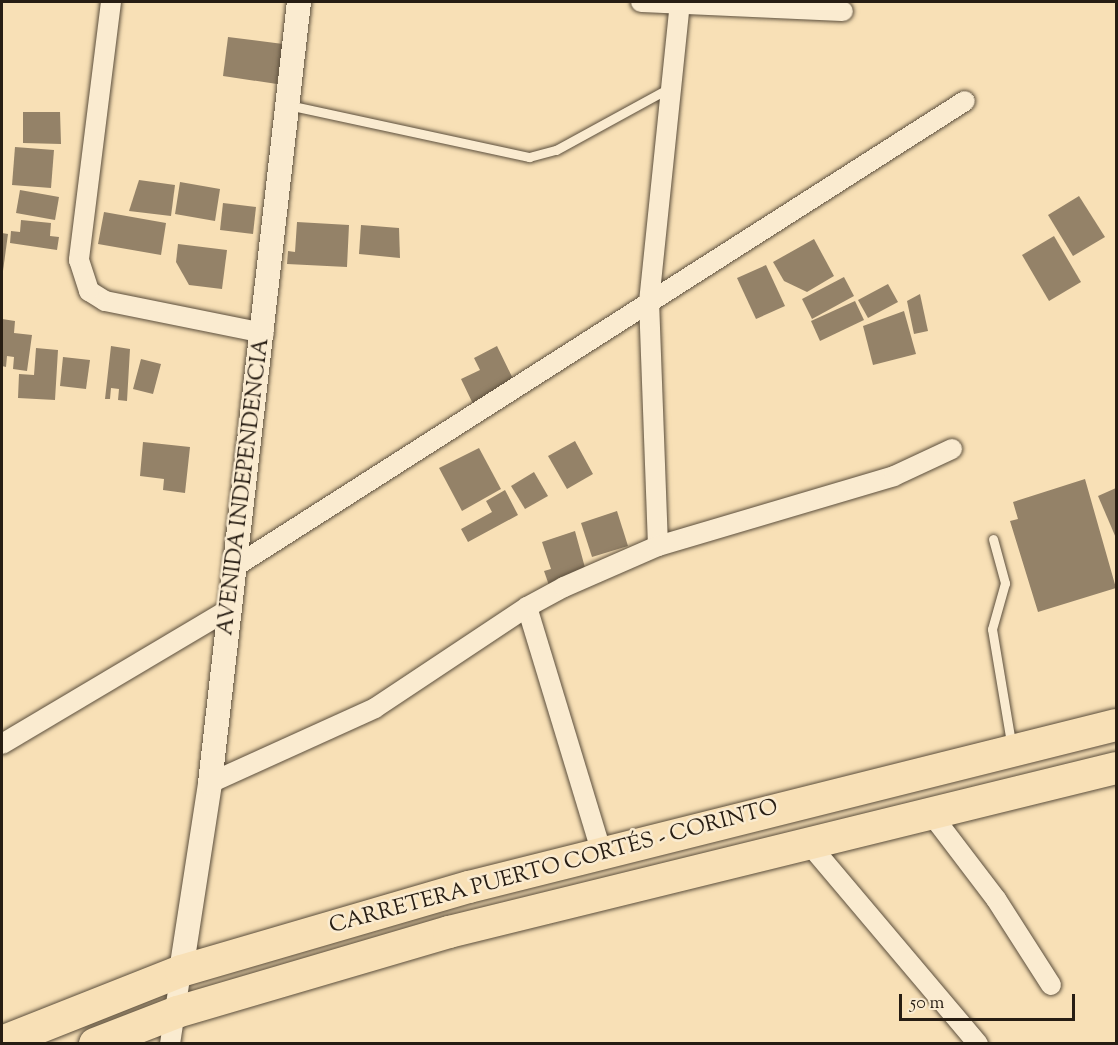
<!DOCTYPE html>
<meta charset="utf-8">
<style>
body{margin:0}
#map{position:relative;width:1118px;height:1045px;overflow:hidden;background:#f8e0b6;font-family:"Sorts Mill Goudy",serif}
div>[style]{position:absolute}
.building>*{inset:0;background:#948268}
.roads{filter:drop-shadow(0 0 2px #5b4e3c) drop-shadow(0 0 2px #5b4e3c)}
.service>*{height:9px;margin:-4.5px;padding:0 4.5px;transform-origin:4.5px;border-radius:4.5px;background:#faebd0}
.minor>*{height:20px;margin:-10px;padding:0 10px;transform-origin:10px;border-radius:10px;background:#faebd0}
.tertiary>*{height:24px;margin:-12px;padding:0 12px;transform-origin:12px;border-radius:12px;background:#faebd0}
.trunk>*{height:32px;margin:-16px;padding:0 16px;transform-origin:16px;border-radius:16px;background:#f8e0b6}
span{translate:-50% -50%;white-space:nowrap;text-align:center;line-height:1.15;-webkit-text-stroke:5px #faebd0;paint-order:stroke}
.street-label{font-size:22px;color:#271d13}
.frame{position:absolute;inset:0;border:3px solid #271d13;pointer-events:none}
.scale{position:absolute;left:899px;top:994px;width:176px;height:27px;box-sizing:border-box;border:3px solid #271d13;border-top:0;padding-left:8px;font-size:18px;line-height:21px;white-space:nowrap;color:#271d13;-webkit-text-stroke:4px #faebd0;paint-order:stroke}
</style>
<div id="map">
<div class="building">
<div style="clip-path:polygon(228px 37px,283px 44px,277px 84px,223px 76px)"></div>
<div style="clip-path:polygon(23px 112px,60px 112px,61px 144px,23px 143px)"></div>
<div style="clip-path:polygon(15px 147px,54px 150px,51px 188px,12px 185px)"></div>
<div style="clip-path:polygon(139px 180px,175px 185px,171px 216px,129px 211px)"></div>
<div style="clip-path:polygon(180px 182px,220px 189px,215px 221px,175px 214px)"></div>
<div style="clip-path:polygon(20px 190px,59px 197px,55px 220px,16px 213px)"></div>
<div style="clip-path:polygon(1079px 196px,1105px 237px,1073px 256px,1048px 215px)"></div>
<div style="clip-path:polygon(223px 203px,256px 207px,253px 234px,220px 230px)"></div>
<div style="clip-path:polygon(104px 212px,166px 223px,161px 255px,98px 244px)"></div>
<div style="clip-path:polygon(21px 220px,51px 223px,50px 236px,59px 237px,57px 250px,10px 243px,11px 231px,20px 232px)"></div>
<div style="clip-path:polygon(297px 222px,349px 225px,347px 267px,287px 264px,288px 251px,295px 252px)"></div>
<div style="clip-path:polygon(361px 225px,399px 228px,400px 258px,359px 254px)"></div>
<div style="clip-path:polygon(2px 233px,8px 234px,3px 271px,2px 271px)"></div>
<div style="clip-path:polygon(1054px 236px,1081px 282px,1049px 301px,1022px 255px)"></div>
<div style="clip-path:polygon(814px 239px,834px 276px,807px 292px,784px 281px,773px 262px)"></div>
<div style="clip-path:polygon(178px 244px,227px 250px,222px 289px,189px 285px,176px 262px)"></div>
<div style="clip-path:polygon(766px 265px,785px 306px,756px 319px,737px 278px)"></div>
<div style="clip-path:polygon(844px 277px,854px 296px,812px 319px,802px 299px)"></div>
<div style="clip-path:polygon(888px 284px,898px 302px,868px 318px,858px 300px)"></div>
<div style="clip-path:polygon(920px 294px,928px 331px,914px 334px,907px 301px)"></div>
<div style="clip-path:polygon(855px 301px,864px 320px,820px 341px,811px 321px)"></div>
<div style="clip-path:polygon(904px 311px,916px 354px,873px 365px,863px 326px)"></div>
<div style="clip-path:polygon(2px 319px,15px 321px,14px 333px,32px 335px,27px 371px,13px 369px,14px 357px,7px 356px,6px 367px,2px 366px)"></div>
<div style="clip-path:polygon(111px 346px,130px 349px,127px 401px,118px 400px,119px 389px,111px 388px,110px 399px,105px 399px)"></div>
<div style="clip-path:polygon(497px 346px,516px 385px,474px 406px,461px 379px,480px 370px,474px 358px)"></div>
<div style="clip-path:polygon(36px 348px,58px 350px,55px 400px,18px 398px,19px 374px,34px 375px)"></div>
<div style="clip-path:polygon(63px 357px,90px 360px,86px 389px,60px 386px)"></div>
<div style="clip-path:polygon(141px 359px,161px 364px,153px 394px,133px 389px)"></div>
<div style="clip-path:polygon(575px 441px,593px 474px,567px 489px,548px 456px)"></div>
<div style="clip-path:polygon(143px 442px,190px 447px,185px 493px,163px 490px,164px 479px,140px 476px)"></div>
<div style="clip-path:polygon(479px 448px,501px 489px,462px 511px,439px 468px)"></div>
<div style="clip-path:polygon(534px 472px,548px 496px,525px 509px,511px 486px)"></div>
<div style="clip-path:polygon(1085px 479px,1116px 588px,1038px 612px,1010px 521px,1018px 519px,1013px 502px)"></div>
<div style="clip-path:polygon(1116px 488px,1116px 538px,1098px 496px)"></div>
<div style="clip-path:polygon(505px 490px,518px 515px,468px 542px,461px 529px,492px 512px,486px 501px)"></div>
<div style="clip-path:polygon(617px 511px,628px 546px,592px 557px,581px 523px)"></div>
<div style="clip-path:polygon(575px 531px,587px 575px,551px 591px,544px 571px,551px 569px,542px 542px)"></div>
</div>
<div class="roads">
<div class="service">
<div style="left:288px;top:105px;width:247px;rotate:12.2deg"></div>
<div style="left:529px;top:157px;width:28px;rotate:-15deg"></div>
<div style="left:556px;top:150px;width:131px;rotate:-28.7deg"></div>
<div style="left:993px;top:539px;width:46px;rotate:74.7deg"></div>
<div style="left:1005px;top:583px;width:48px;rotate:105.8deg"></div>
<div style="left:992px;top:629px;width:121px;rotate:80.5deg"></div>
</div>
<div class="minor">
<div style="left:111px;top:2px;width:260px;rotate:97.1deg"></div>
<div style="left:79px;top:260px;width:33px;rotate:72deg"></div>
<div style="left:89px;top:291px;width:19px;rotate:32deg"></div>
<div style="left:105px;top:301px;width:162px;rotate:11.4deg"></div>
<div style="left:641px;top:2px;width:202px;rotate:2.6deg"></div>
<div style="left:658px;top:546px;width:244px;rotate:-92.1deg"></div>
<div style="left:649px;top:302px;width:302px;rotate:-84.1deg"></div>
<div style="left:233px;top:568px;width:868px;rotate:-32.54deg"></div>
<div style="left:527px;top:607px;width:258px;rotate:73.1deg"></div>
<div style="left:2px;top:744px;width:264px;rotate:-30.7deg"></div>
<div style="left:210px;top:783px;width:181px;rotate:-24.4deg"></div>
<div style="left:375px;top:708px;width:182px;rotate:-33.6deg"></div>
<div style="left:527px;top:607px;width:42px;rotate:-28.4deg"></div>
<div style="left:564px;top:587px;width:103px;rotate:-23.6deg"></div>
<div style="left:658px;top:546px;width:246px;rotate:-16.5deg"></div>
<div style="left:894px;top:476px;width:64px;rotate:-25deg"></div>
<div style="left:932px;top:815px;width:106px;rotate:52.7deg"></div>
<div style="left:996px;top:899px;width:102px;rotate:57.4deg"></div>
<div style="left:810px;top:845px;width:260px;rotate:49.8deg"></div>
<div style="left:170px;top:1044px;width:74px;rotate:-81.4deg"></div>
</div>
<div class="tertiary">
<div style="left:181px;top:971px;width:190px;rotate:-81.2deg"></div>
<div style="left:210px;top:783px;width:786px;rotate:-83.5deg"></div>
</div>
<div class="trunk">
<div style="left:2px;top:1042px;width:193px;rotate:-21.6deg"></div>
<div style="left:181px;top:971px;width:300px;rotate:-16.3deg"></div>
<div style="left:469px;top:887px;width:667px;rotate:-14.06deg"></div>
<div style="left:95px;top:1044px;width:88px;rotate:-21.3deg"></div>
<div style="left:177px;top:1012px;width:284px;rotate:-16.4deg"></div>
<div style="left:449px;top:932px;width:687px;rotate:-13.81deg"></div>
</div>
</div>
<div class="street-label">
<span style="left:245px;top:487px;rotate:-83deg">AVENIDA INDEPENDENCIA</span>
<span style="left:554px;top:868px;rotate:-15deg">CARRETERA PUERTO CORTÉS - CORINTO</span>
</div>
<div class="frame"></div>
<div class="scale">50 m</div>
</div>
